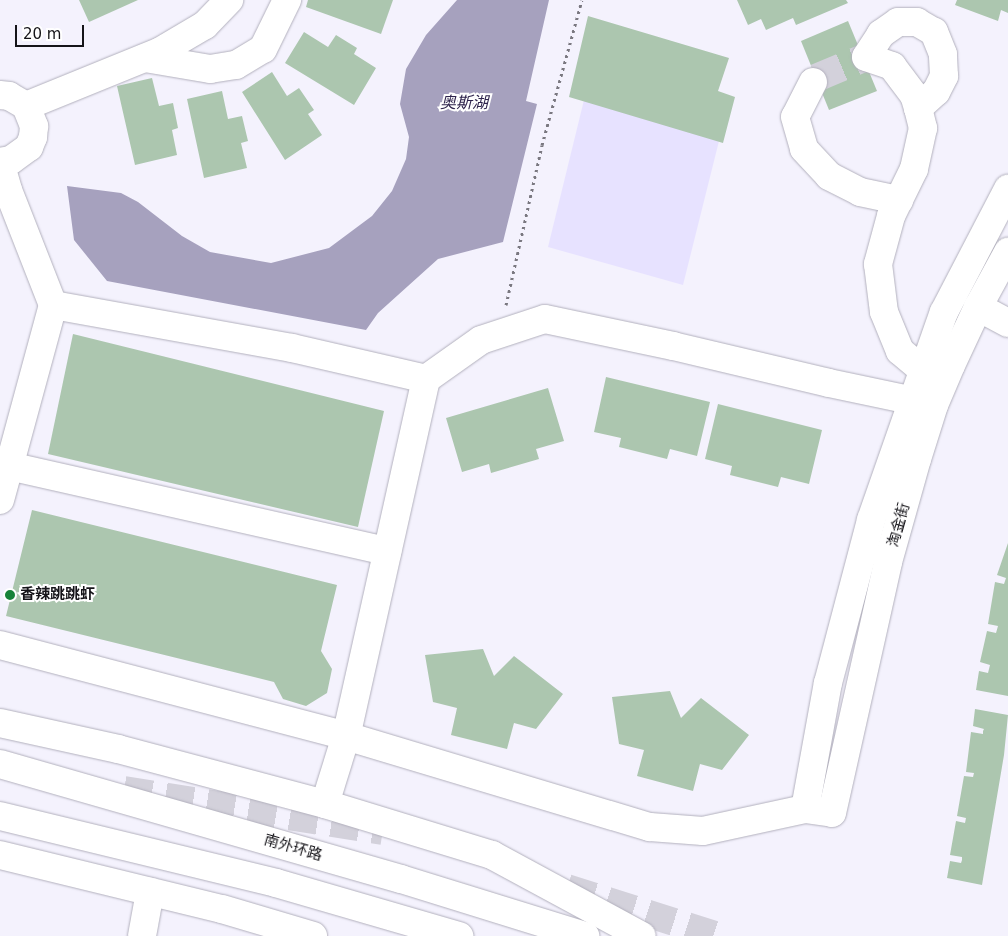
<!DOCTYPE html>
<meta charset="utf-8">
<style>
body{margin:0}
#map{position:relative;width:1008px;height:936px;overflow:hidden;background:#f4f2fd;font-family:"DejaVu Sans","Noto Sans SC",sans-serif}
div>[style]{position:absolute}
.green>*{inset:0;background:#e7e2ff}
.water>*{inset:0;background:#a6a1be}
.building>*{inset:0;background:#acc6af}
.minor-tunnel>*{height:28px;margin-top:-14px;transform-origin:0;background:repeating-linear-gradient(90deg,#d3d1db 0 28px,transparent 0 42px)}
.highway-tunnel>*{height:28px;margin-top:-14px;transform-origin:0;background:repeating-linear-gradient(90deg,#d3d1db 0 28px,transparent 0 42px)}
.path>*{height:3px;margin-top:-1.5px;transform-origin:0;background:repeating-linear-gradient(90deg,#7a7880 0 2.5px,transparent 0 6.5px)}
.roads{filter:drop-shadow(0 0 1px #b2b0bd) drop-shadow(0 0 1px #b2b0bd)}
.minor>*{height:28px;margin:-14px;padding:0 14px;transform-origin:14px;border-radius:14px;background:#fff}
.highway>*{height:28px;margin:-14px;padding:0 14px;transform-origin:14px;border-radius:14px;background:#fff}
.dots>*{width:14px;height:14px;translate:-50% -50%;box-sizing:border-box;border:2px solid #fff;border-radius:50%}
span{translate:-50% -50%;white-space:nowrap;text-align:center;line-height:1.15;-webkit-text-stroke:4px #fff;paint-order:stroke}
.street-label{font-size:15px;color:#151419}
.poi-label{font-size:15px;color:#151419;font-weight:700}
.left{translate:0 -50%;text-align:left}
.water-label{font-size:16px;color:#2d224b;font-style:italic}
.scale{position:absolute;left:15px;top:25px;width:69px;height:22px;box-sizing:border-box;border:2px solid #151419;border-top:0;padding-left:6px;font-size:15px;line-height:18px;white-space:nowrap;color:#151419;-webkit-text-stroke:4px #fff;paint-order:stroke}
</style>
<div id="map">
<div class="green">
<div style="clip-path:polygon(584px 100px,719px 141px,683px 285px,548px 247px)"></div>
</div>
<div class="water">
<div style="clip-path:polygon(457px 0,549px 0,526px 101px,537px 104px,503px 242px,438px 259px,378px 313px,366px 330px,107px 281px,74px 240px,67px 186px,121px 193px,138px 202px,182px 236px,210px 252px,271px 263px,329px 248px,372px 216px,392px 191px,406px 159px,409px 137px,400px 104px,406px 69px,426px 35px)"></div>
</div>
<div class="building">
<div style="clip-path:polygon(79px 0,138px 0,89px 22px)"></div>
<div style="clip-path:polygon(308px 0,393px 0,381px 34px,306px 7px)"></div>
<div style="clip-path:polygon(737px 0,846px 0,848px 3px,796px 25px,793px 18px,766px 30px,761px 19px,748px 25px)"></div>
<div style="clip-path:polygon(957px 0,1008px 0,1008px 13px,1001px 10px,998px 21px,955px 5px)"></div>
<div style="clip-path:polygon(588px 16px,729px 58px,718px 91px,735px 97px,723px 143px,569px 97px)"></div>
<div style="clip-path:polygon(848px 21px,877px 91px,829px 110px,801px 41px)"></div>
<div style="clip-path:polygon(304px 32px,328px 47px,336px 35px,357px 48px,354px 54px,376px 68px,354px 105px,285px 63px)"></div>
<div style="clip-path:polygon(272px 72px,287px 96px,299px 88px,314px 110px,308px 114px,322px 135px,285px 160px,242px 92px)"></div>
<div style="clip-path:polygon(152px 78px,159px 106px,173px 103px,178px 128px,172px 130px,177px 155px,135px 165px,117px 86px)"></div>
<div style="clip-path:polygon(222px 91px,228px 119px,242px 116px,248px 141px,241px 143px,247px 168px,204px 178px,187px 99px)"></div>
<div style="clip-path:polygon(73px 334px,384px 411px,358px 527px,48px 454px)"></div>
<div style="clip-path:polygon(606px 377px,710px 402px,697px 456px,670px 449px,667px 459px,619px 447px,621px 438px,594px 432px)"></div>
<div style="clip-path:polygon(548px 388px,564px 441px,536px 449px,539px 459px,491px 473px,489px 464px,462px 472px,446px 418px)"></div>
<div style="clip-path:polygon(718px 404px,822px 430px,809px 484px,781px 477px,778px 487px,730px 475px,732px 466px,705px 459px)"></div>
<div style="clip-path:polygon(32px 510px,337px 585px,321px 651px,332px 669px,327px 693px,306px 706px,283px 699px,274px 682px,6px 616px)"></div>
<div style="clip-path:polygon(1008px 543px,1008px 696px,976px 690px,979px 671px,988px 673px,990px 665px,980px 662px,987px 631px,996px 633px,998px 626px,988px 624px,995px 582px,1004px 584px,1006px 578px,997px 575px)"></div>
<div style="clip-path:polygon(483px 649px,494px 676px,514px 656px,563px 694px,536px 729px,514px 723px,507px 749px,451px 735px,457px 708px,433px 702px,425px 655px)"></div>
<div style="clip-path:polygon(670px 691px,681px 718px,701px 698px,749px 735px,722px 770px,700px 764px,693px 791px,637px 776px,644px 750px,619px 744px,612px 697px)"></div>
<div style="clip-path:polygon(975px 709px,1008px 715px,1004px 755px,982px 885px,947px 878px,950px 861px,961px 863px,962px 860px,962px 857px,950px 855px,956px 821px,965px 823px,966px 818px,957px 816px,964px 776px,973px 777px,974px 773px,966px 772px,971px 732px,983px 734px,983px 731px,984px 729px,973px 726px)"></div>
</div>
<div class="minor-tunnel">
<div style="left:813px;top:82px;width:5px;rotate:-53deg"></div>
<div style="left:816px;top:78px;width:54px;rotate:-22.8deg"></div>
</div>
<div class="highway-tunnel">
<div style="left:124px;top:790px;width:262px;rotate:9deg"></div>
<div style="left:567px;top:888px;width:158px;rotate:17.6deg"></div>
</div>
<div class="path">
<div style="left:506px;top:305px;width:164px;rotate:-77.3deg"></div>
<div style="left:542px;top:145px;width:150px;rotate:-74.6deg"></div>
</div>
<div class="roads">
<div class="minor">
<div style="left:145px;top:58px;width:66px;rotate:9.6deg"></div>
<div style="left:210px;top:69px;width:26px;rotate:-9deg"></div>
<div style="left:236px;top:65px;width:31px;rotate:-31deg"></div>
<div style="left:263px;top:49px;width:55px;rotate:-63.9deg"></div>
<div style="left:813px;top:82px;width:39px;rotate:117deg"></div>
<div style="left:795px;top:117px;width:33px;rotate:74deg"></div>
<div style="left:804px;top:149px;width:37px;rotate:47deg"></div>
<div style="left:829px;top:176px;width:35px;rotate:27deg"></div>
<div style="left:860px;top:192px;width:40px;rotate:12deg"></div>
<div style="left:0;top:95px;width:9px;rotate:6deg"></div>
<div style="left:9px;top:96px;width:20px;rotate:30deg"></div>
<div style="left:26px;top:106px;width:22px;rotate:68deg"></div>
<div style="left:34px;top:126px;width:11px;rotate:95deg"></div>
<div style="left:33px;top:137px;width:11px;rotate:112deg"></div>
<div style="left:29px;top:147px;width:22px;rotate:144deg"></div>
<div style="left:11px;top:160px;width:11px;rotate:170deg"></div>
<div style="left:26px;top:106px;width:144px;rotate:-22.1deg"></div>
<div style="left:159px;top:52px;width:53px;rotate:-30.4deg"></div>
<div style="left:205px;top:25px;width:35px;rotate:-46deg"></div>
<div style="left:918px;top:108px;width:24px;rotate:-42deg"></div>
<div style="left:936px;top:92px;width:18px;rotate:-63deg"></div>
<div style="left:944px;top:76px;width:22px;rotate:-93deg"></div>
<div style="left:943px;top:54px;width:24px;rotate:-112deg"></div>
<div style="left:934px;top:32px;width:20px;rotate:-150deg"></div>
<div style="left:917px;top:22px;width:19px;rotate:180deg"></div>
<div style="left:898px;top:22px;width:21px;rotate:145deg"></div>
<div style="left:881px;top:34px;width:27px;rotate:123deg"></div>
<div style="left:866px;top:57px;width:28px;rotate:19deg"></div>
<div style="left:892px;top:66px;width:36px;rotate:53deg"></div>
<div style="left:914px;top:95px;width:14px;rotate:73deg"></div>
<div style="left:918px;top:108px;width:21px;rotate:76deg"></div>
<div style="left:923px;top:128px;width:42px;rotate:102.4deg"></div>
<div style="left:914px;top:169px;width:52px;rotate:116.1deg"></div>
<div style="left:891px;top:216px;width:50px;rotate:105.2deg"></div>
<div style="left:878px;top:264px;width:48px;rotate:82.9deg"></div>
<div style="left:884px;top:312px;width:42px;rotate:67.7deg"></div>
<div style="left:900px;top:351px;width:30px;rotate:40deg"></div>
<div style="left:0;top:162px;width:29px;rotate:74deg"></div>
<div style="left:8px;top:190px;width:123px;rotate:68.6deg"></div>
<div style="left:53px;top:305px;width:202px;rotate:105.2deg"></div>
<div style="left:53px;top:305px;width:243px;rotate:10.2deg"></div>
<div style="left:292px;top:348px;width:138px;rotate:13deg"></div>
<div style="left:426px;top:379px;width:366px;rotate:102.6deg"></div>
<div style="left:346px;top:736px;width:71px;rotate:107.2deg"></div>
<div style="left:978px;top:307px;width:34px;rotate:28deg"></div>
<div style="left:426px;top:379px;width:67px;rotate:-35.3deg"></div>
<div style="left:481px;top:340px;width:67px;rotate:-18.2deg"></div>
<div style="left:545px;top:319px;width:131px;rotate:11.9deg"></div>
<div style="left:673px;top:346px;width:160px;rotate:13.3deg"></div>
<div style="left:829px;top:383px;width:102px;rotate:11.9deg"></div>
<div style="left:0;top:464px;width:397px;rotate:12.7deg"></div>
<div style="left:0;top:645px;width:358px;rotate:14.7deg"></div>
<div style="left:346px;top:736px;width:317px;rotate:16.7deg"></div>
<div style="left:650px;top:827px;width:53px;rotate:4.3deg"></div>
<div style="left:703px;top:831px;width:104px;rotate:-12.2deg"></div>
<div style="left:805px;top:809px;width:27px;rotate:8deg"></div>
<div style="left:832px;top:813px;width:257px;rotate:-77.4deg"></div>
<div style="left:888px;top:562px;width:107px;rotate:-74.3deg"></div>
<div style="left:917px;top:459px;width:57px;rotate:-72.5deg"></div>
<div style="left:934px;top:405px;width:43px;rotate:-67deg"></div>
<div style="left:951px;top:365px;width:64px;rotate:-65deg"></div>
<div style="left:978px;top:307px;width:63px;rotate:-61.4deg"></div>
<div style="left:805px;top:809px;width:128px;rotate:-79.7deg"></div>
<div style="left:828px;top:683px;width:169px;rotate:-75.2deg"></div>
<div style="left:871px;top:520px;width:220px;rotate:-70.7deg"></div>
<div style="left:944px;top:312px;width:139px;rotate:-62.5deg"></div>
<div style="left:142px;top:936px;width:45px;rotate:-79.7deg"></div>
</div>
<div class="highway">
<div style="left:0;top:723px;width:121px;rotate:12.4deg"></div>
<div style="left:118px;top:749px;width:214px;rotate:14.9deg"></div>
<div style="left:325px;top:804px;width:175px;rotate:17deg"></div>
<div style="left:492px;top:855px;width:170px;rotate:28.4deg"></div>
<div style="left:0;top:764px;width:417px;rotate:16deg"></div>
<div style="left:401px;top:879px;width:193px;rotate:17.2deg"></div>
<div style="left:0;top:816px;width:284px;rotate:13.6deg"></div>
<div style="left:276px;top:883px;width:191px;rotate:16.2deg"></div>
<div style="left:0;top:855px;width:228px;rotate:13.7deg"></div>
<div style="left:222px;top:909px;width:95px;rotate:16.5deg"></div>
</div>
</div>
<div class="dots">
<div style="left:10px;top:595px;background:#178339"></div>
</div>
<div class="street-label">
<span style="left:899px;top:525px;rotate:-74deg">淘金街</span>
<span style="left:293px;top:848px;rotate:16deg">南外环路</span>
</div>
<div class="poi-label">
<span class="left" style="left:20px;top:595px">香辣跳跳虾</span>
</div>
<div class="water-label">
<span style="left:464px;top:103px">奥斯湖</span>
</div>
<div class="scale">20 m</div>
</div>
